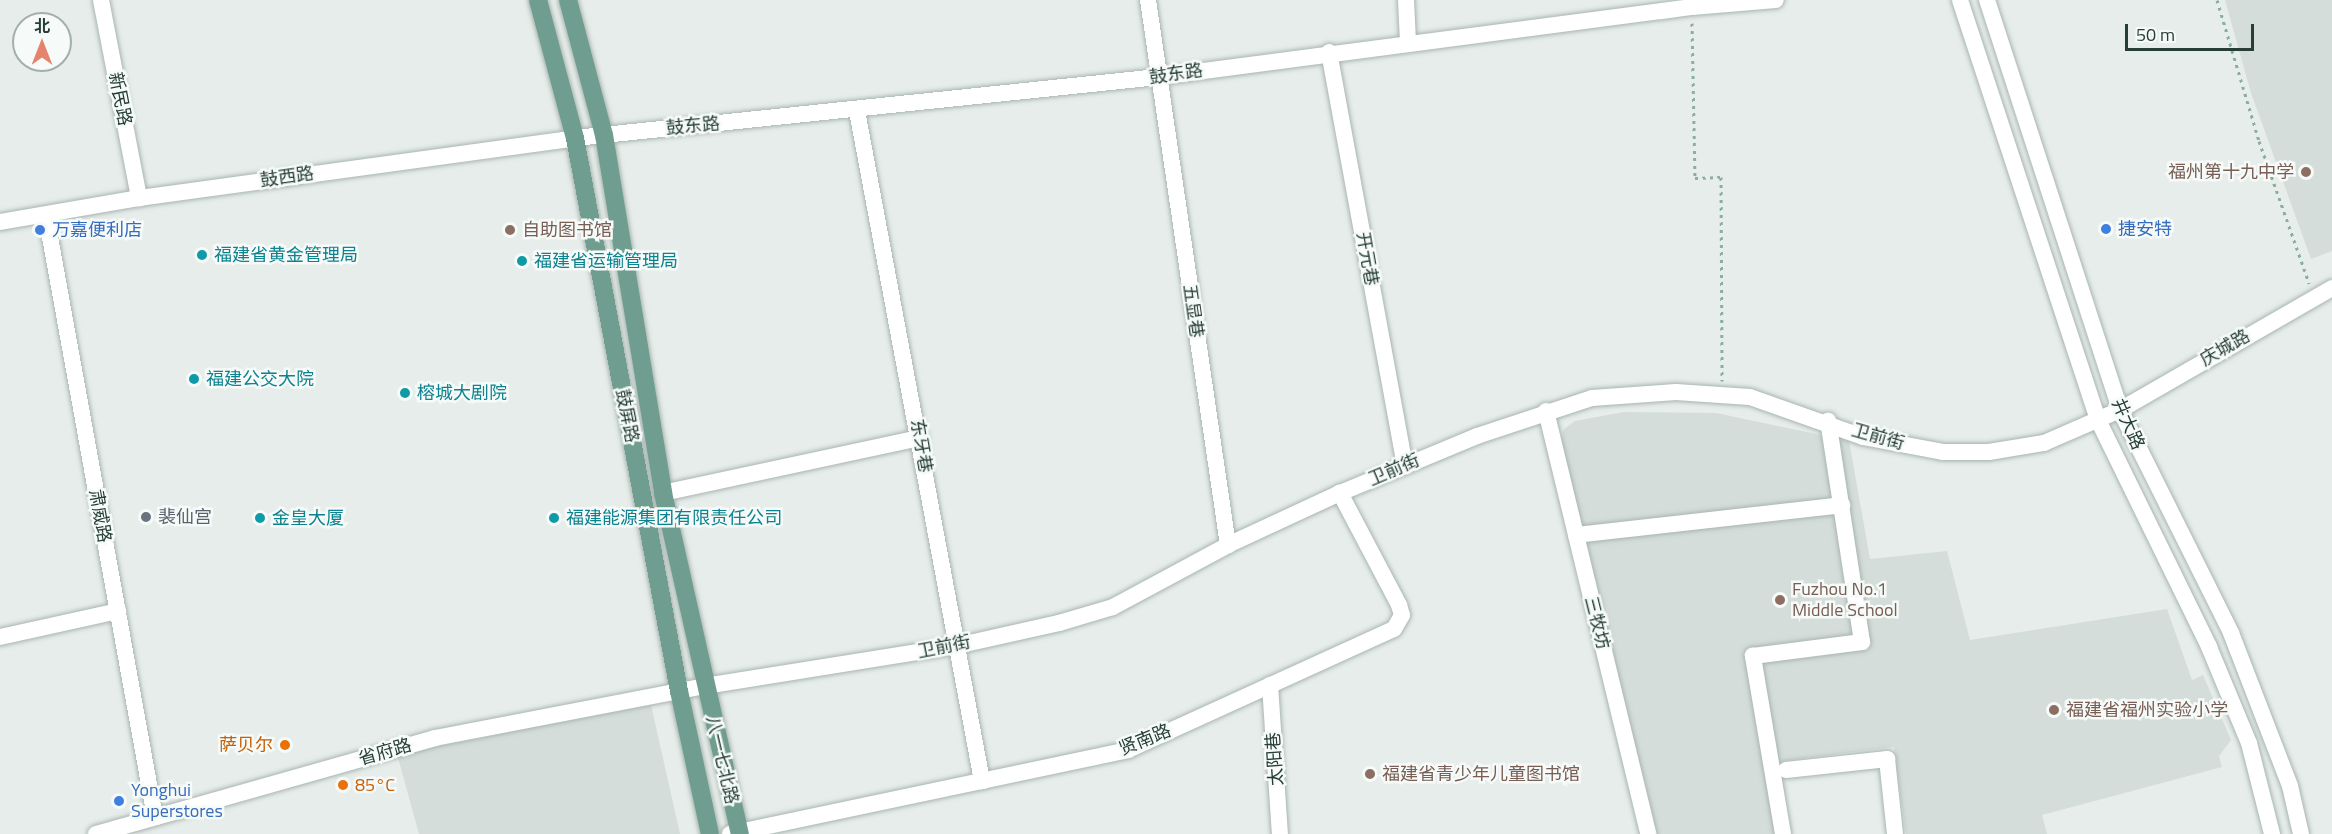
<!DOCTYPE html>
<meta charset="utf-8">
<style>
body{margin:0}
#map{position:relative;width:2332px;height:834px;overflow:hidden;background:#e6edea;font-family:"Titillium Web","Noto Sans SC",sans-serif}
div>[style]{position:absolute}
.built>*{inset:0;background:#d4ddd9}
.path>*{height:3px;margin-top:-1.5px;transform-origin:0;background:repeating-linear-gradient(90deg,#8aaea0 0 3px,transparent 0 7.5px)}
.roads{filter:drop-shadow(0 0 2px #a9b5b0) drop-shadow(0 0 2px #a9b5b0)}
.minor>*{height:16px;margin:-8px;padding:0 8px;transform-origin:8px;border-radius:8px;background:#fff}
.major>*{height:18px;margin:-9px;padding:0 9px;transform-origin:9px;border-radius:9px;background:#6f9e90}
.dots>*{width:16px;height:16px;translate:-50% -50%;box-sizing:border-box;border:3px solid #f6faf8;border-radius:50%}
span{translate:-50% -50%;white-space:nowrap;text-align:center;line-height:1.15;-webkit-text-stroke:5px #f6faf8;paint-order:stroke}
.street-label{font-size:18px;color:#263e36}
.education-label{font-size:18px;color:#785e54}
.right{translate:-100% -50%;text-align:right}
.left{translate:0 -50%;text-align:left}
.shop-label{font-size:18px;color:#366cbe}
.culture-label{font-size:18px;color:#0d838f}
.worship-label{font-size:18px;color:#5b616d}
.food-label{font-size:18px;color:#c56008}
.north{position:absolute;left:12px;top:12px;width:60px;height:60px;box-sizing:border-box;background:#f6faf8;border:2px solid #a3afaa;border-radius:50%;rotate:0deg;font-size:16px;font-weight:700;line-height:24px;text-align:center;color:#263e36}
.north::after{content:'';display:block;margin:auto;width:21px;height:27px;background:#e5846d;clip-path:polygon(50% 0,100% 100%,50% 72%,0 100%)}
.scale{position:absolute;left:2125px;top:24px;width:129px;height:27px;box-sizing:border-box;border:3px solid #263e36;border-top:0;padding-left:8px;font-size:18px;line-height:21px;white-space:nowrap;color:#263e36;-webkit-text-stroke:4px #f6faf8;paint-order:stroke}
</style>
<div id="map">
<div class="built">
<div style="clip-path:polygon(2225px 0,2332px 0,2332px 251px,2311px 259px,2251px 93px)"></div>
<div style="clip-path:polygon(1624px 412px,1716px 413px,1849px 441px,1870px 559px,1947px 551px,1970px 640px,2167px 609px,2192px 680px,2203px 675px,2231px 740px,2219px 756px,2222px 767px,2042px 815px,2047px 834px,1906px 834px,1894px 747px,1780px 761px,1791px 834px,1657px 834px,1562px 443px,1563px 430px,1575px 421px)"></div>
<div style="clip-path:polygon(651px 705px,680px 834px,419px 834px,397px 754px)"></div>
</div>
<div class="path">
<div style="left:2217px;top:0;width:147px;rotate:73.4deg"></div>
<div style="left:2259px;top:141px;width:151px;rotate:70.6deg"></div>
<div style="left:1692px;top:23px;width:155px;rotate:88.9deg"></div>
<div style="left:1695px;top:178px;width:26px;rotate:-2deg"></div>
<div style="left:1721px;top:177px;width:204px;rotate:89.7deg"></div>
</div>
<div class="roads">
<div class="minor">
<div style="left:101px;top:0;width:202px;rotate:79.1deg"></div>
<div style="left:1148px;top:0;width:551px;rotate:81.65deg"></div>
<div style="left:1406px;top:0;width:42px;rotate:87.3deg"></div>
<div style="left:1960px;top:0;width:442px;rotate:71.8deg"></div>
<div style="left:2098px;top:420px;width:253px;rotate:63.9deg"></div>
<div style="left:2209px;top:647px;width:104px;rotate:67.4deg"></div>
<div style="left:2249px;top:743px;width:94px;rotate:75.8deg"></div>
<div style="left:1987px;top:0;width:431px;rotate:72deg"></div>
<div style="left:2120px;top:410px;width:249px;rotate:63.5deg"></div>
<div style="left:2231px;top:633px;width:164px;rotate:68.9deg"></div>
<div style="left:2290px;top:786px;width:49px;rotate:77.1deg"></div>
<div style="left:1329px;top:52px;width:421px;rotate:79.6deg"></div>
<div style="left:857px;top:111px;width:682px;rotate:79.43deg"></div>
<div style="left:46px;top:215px;width:612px;rotate:79.74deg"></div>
<div style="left:0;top:222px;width:141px;rotate:-9.8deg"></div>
<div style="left:139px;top:198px;width:440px;rotate:-7.8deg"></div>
<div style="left:575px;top:138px;width:586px;rotate:-5.97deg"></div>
<div style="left:1158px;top:77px;width:539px;rotate:-7.47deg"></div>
<div style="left:1692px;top:7px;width:84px;rotate:-4.8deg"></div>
<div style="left:1546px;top:411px;width:435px;rotate:76.4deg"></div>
<div style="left:663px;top:493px;width:263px;rotate:-12.1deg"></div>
<div style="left:1576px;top:535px;width:268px;rotate:-6.4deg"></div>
<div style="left:0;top:637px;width:121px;rotate:-12.4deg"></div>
<div style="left:1270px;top:685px;width:149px;rotate:86.2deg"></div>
<div style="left:1786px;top:770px;width:102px;rotate:-6.2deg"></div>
<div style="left:1887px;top:759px;width:75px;rotate:83.9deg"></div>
<div style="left:96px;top:834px;width:352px;rotate:-15.8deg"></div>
<div style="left:435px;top:738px;width:275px;rotate:-10.9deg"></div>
<div style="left:705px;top:686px;width:254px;rotate:-9.1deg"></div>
<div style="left:956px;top:646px;width:106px;rotate:-12.6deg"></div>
<div style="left:1059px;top:623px;width:56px;rotate:-16.5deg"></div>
<div style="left:1113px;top:607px;width:131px;rotate:-28.3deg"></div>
<div style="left:1228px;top:545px;width:123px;rotate:-24.9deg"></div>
<div style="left:1340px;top:493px;width:148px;rotate:-22.6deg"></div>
<div style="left:1477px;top:436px;width:121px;rotate:-18.3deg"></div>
<div style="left:1592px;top:398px;width:84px;rotate:-4.1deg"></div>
<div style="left:1676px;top:392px;width:74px;rotate:3.9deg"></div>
<div style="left:1750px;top:397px;width:120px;rotate:19.5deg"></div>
<div style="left:1863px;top:437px;width:81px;rotate:10.6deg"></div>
<div style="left:1943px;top:452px;width:46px"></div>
<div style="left:1989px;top:452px;width:56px;rotate:-9.3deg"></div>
<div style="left:2044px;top:443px;width:83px;rotate:-23.5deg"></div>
<div style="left:2120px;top:410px;width:245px;rotate:-29.9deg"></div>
<div style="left:730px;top:834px;width:407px;rotate:-11.9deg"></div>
<div style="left:1128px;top:750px;width:292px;rotate:-24.5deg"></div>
<div style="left:1394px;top:629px;width:16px;rotate:-60deg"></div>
<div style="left:1402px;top:615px;width:10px;rotate:-107deg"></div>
<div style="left:1399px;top:605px;width:127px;rotate:-117.8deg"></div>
<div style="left:1783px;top:834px;width:181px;rotate:-99.6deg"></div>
<div style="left:1753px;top:656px;width:110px;rotate:-7.3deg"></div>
<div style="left:1862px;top:642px;width:224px;rotate:-98.7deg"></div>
</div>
<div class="major">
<div style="left:538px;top:0;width:143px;rotate:75deg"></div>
<div style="left:575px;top:138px;width:563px;rotate:79.35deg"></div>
<div style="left:679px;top:691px;width:146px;rotate:77.8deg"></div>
<div style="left:568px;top:0;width:140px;rotate:75.1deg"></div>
<div style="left:604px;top:135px;width:363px;rotate:80.6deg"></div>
<div style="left:663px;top:493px;width:350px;rotate:77.3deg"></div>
</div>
</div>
<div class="dots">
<div style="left:2306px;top:172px;background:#8d6e63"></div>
<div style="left:2106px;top:229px;background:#3f7fe0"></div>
<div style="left:40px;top:230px;background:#3f7fe0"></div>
<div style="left:510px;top:230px;background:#8d6e63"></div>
<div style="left:202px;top:255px;background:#0f9aa8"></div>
<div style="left:522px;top:261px;background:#0f9aa8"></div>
<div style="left:194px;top:379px;background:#0f9aa8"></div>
<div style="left:405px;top:393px;background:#0f9aa8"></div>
<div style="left:146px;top:517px;background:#6b7280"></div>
<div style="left:260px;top:518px;background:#0f9aa8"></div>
<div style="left:554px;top:518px;background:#0f9aa8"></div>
<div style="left:1780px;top:600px;background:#8d6e63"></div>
<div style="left:2054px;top:710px;background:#8d6e63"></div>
<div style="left:285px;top:745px;background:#e8710a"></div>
<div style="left:1370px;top:774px;background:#8d6e63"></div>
<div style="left:343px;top:785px;background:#e8710a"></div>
<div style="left:119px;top:801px;background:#3f7fe0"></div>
</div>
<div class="street-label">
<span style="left:1176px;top:74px;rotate:-8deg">鼓东路</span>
<span style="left:120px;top:99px;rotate:79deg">新民路</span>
<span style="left:693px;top:126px;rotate:-5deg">鼓东路</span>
<span style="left:287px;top:177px;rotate:-8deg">鼓西路</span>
<span style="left:1367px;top:259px;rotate:80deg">开元巷</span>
<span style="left:1193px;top:311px;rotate:82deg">五显巷</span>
<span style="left:2225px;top:348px;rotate:-30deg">庆城路</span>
<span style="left:627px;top:416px;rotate:79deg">鼓屏路</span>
<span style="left:2128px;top:424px;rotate:66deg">井大路</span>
<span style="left:1878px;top:437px;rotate:16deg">卫前街</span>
<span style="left:921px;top:446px;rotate:80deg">东牙巷</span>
<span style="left:1394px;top:470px;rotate:-23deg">卫前街</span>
<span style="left:100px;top:516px;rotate:80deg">肃威路</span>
<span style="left:1597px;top:623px;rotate:76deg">三牧坊</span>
<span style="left:944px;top:647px;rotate:-11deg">卫前街</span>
<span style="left:1145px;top:740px;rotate:-22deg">贤南路</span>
<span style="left:385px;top:752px;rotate:-16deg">省府路</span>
<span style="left:1275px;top:759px;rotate:-94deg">太阳巷</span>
<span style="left:722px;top:760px;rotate:77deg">八一七北路</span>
</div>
<div class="education-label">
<span class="right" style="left:2294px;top:172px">福州第十九中学</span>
<span class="left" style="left:522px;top:230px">自助图书馆</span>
<span class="left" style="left:1792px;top:600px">Fuzhou No.1<br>Middle School</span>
<span class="left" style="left:2066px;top:710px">福建省福州实验小学</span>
<span class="left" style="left:1382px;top:774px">福建省青少年儿童图书馆</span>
</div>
<div class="shop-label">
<span class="left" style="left:2118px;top:229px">捷安特</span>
<span class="left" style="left:52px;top:230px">万嘉便利店</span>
<span class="left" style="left:131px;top:801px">Yonghui<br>Superstores</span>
</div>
<div class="culture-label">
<span class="left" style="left:214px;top:255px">福建省黄金管理局</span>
<span class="left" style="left:534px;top:261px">福建省运输管理局</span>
<span class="left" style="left:206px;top:379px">福建公交大院</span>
<span class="left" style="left:417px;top:393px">榕城大剧院</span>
<span class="left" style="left:272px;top:518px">金皇大厦</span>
<span class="left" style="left:566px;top:518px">福建能源集团有限责任公司</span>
</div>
<div class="worship-label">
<span class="left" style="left:158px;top:517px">裴仙宫</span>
</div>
<div class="food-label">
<span class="right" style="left:273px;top:745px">萨贝尔</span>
<span class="left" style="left:355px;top:785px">85°C</span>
</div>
<div class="north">北</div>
<div class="scale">50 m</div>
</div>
